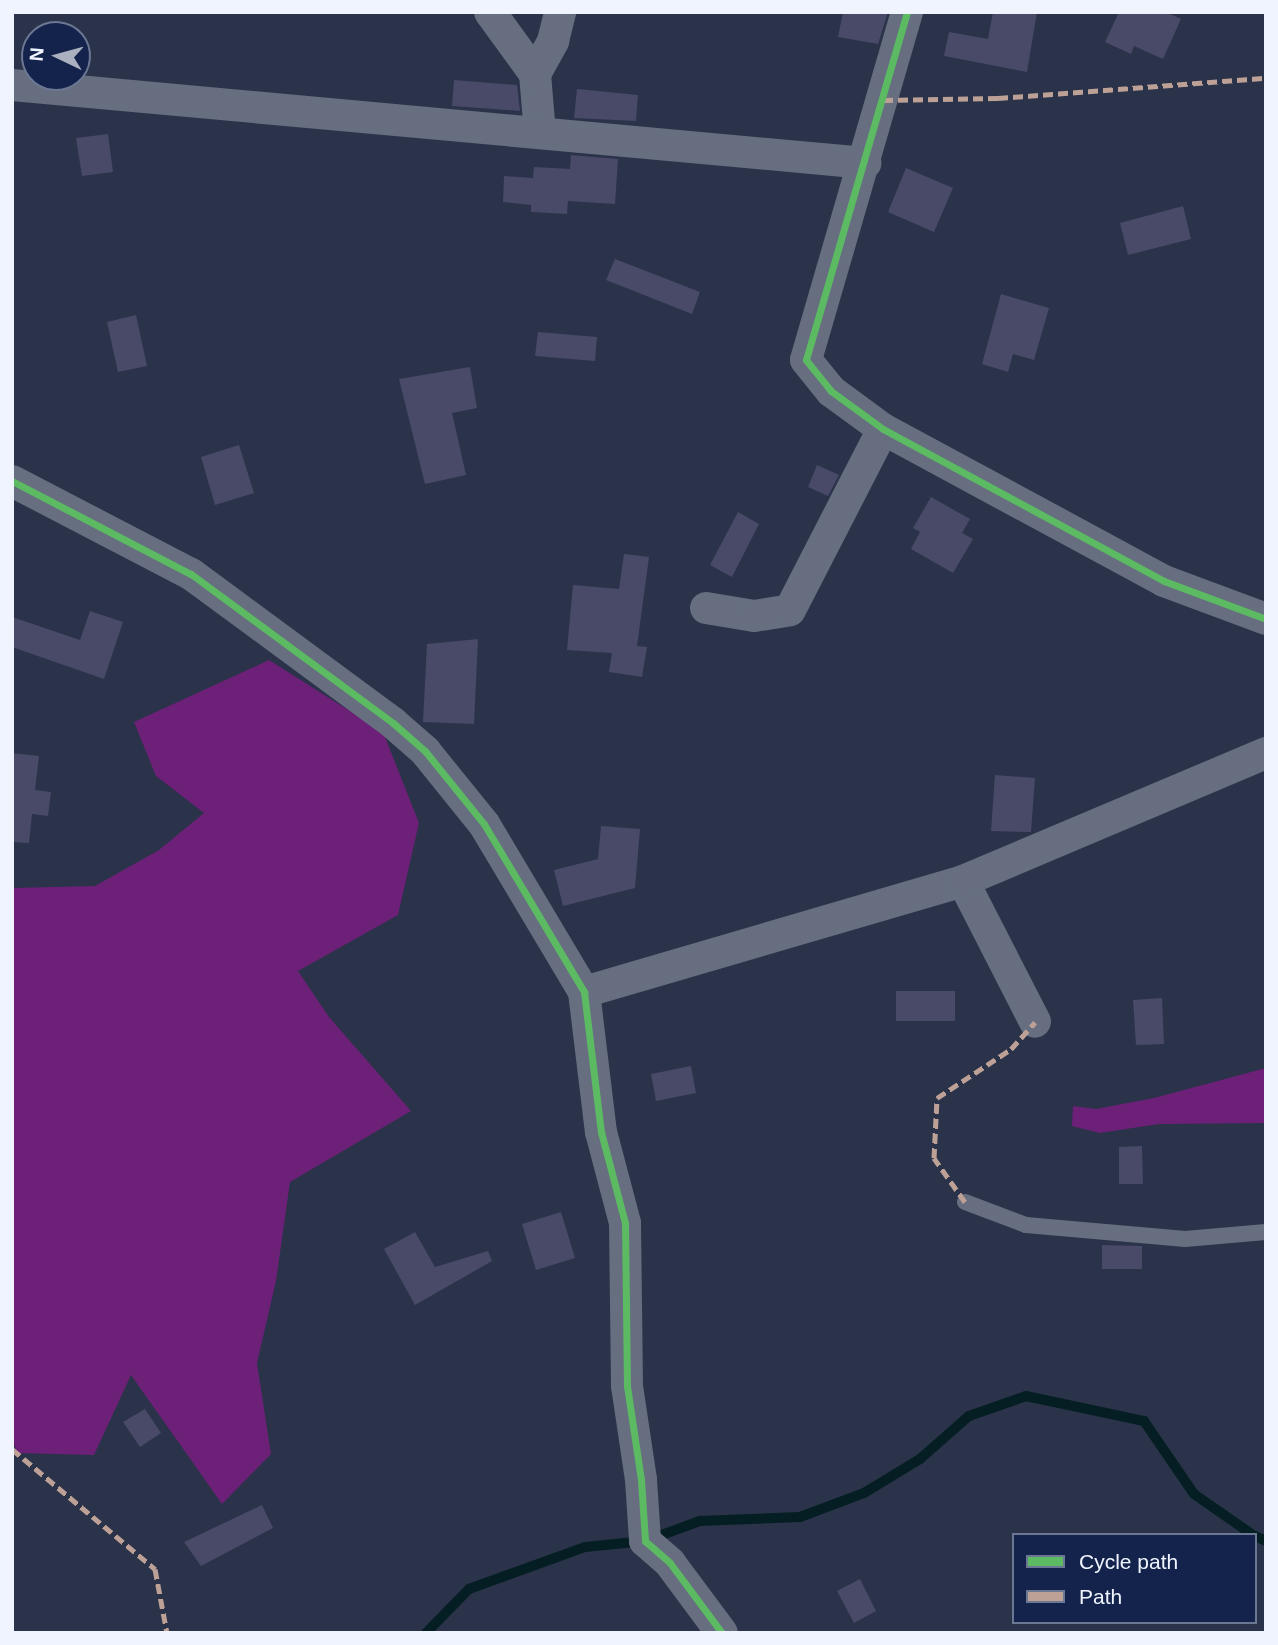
<!DOCTYPE html>
<style>
body{margin:0}
#map{position:relative;width:1278px;height:1645px;overflow:hidden;background:#2a3349;font-family:Helvetica,sans-serif}
div>[style]{position:absolute}
.green>*{inset:0;background:#6d2077}
.stream>*{height:10px;margin:-5px;padding:0 5px;transform-origin:5px;border-radius:5px;background:#051e23}
.building>*{inset:0;background:#494a68}
.service>*{height:16px;margin:-8px;padding:0 8px;transform-origin:8px;border-radius:8px;background:#666e80}
.minor>*{height:32px;margin:-16px;padding:0 16px;transform-origin:16px;border-radius:16px;background:#666e80}
.quiet>*{height:5px;margin-top:-2.5px;transform-origin:0;background:repeating-linear-gradient(90deg,#bda197 0 10px,transparent 0 15px)}
.cycleway>*{height:7px;margin:-3.5px;padding:0 3.5px;transform-origin:3.5px;border-radius:3.5px;background:#5cba63}
span{translate:-50% -50%;white-space:nowrap;text-align:center;line-height:1.15;-webkit-text-stroke:6px #14234b;paint-order:stroke}
.frame{position:absolute;inset:0;border:14px solid #eff4ff;pointer-events:none}
.legend{position:absolute;left:1012px;top:1533px;width:245px;height:91px;box-sizing:border-box;background:#14234b;border:2px solid #6c7793;margin:0;padding:9px 12px;list-style:none;font-size:21px;color:#eff4ff}
.legend li{display:flex;align-items:center;gap:14px;height:35px}
.legend b{width:35px;border:2px solid #6c7793}
.north{position:absolute;left:21px;top:21px;width:70px;height:70px;box-sizing:border-box;background:#14234b;border:2px solid #6c7793;border-radius:50%;rotate:275deg;font-size:19px;font-weight:700;line-height:28px;text-align:center;color:#eff4ff}
.north::after{content:'';display:block;margin:auto;width:24px;height:32px;background:#aab0bf;clip-path:polygon(50% 0,100% 100%,50% 72%,0 100%)}
</style>
<div id="map">
<div class="green">
<div style="clip-path:polygon(269px 660px,383px 732px,419px 823px,398px 915px,298px 971px,329px 1017px,411px 1111px,290px 1182px,276px 1281px,257px 1363px,271px 1454px,222px 1504px,131px 1375px,94px 1455px,17px 1453px,12px 1438px,12px 888px,95px 886px,159px 850px,204px 813px,156px 776px,134px 722px)"></div>
<div style="clip-path:polygon(1266px 1068px,1266px 1123px,1159px 1124px,1100px 1133px,1072px 1126px,1073px 1106px,1096px 1109px,1154px 1098px)"></div>
</div>
<div class="stream">
<div style="left:1255px;top:1536px;width:12px;rotate:24deg"></div>
<div style="left:426px;top:1633px;width:62px;rotate:-45.7deg"></div>
<div style="left:469px;top:1589px;width:123px;rotate:-19.9deg"></div>
<div style="left:585px;top:1547px;width:60px;rotate:-5.7deg"></div>
<div style="left:645px;top:1541px;width:59px;rotate:-20deg"></div>
<div style="left:700px;top:1521px;width:100px;rotate:-2.3deg"></div>
<div style="left:800px;top:1517px;width:68px;rotate:-20.6deg"></div>
<div style="left:864px;top:1493px;width:66px;rotate:-31.3deg"></div>
<div style="left:920px;top:1459px;width:65px;rotate:-41.3deg"></div>
<div style="left:969px;top:1416px;width:60px;rotate:-19.3deg"></div>
<div style="left:1026px;top:1396px;width:121px;rotate:12deg"></div>
<div style="left:1144px;top:1421px;width:88px;rotate:55.6deg"></div>
<div style="left:1194px;top:1494px;width:72px;rotate:34.8deg"></div>
</div>
<div class="building">
<div style="clip-path:polygon(843px 12px,888px 12px,878px 44px,838px 37px)"></div>
<div style="clip-path:polygon(993px 12px,1037px 12px,1027px 72px,944px 56px,949px 32px,988px 39px)"></div>
<div style="clip-path:polygon(1119px 12px,1166px 12px,1181px 19px,1163px 59px,1134px 46px,1131px 54px,1105px 42px)"></div>
<div style="clip-path:polygon(454px 80px,517px 85px,520px 111px,452px 106px)"></div>
<div style="clip-path:polygon(577px 89px,638px 95px,636px 121px,574px 118px)"></div>
<div style="clip-path:polygon(108px 134px,113px 172px,82px 176px,76px 138px)"></div>
<div style="clip-path:polygon(571px 155px,618px 159px,615px 204px,568px 201px,567px 214px,531px 212px,531px 205px,503px 202px,504px 176px,533px 178px,534px 167px,570px 169px)"></div>
<div style="clip-path:polygon(906px 168px,953px 188px,934px 232px,888px 212px)"></div>
<div style="clip-path:polygon(1183px 206px,1191px 239px,1128px 255px,1120px 223px)"></div>
<div style="clip-path:polygon(615px 259px,700px 292px,692px 314px,606px 280px)"></div>
<div style="clip-path:polygon(1001px 294px,1049px 308px,1034px 360px,1013px 354px,1008px 372px,982px 364px)"></div>
<div style="clip-path:polygon(136px 315px,147px 366px,118px 372px,107px 322px)"></div>
<div style="clip-path:polygon(538px 332px,597px 337px,595px 361px,535px 356px)"></div>
<div style="clip-path:polygon(470px 367px,477px 408px,452px 413px,466px 475px,425px 484px,399px 379px)"></div>
<div style="clip-path:polygon(239px 445px,254px 493px,215px 505px,201px 457px)"></div>
<div style="clip-path:polygon(817px 465px,839px 475px,828px 496px,808px 487px)"></div>
<div style="clip-path:polygon(931px 497px,970px 519px,962px 533px,973px 539px,953px 573px,911px 549px,920px 532px,913px 528px)"></div>
<div style="clip-path:polygon(738px 512px,759px 524px,732px 577px,710px 565px)"></div>
<div style="clip-path:polygon(624px 554px,649px 557px,637px 646px,647px 647px,642px 677px,609px 672px,612px 653px,567px 650px,573px 585px,619px 589px)"></div>
<div style="clip-path:polygon(90px 611px,123px 622px,104px 679px,12px 647px,12px 617px,80px 640px)"></div>
<div style="clip-path:polygon(478px 639px,474px 724px,423px 722px,427px 644px)"></div>
<div style="clip-path:polygon(12px 753px,39px 756px,35px 790px,51px 792px,48px 816px,32px 814px,29px 843px,12px 842px)"></div>
<div style="clip-path:polygon(995px 775px,1035px 778px,1031px 832px,991px 831px)"></div>
<div style="clip-path:polygon(601px 826px,640px 829px,635px 888px,563px 906px,554px 870px,598px 859px)"></div>
<div style="clip-path:polygon(896px 991px,955px 991px,955px 1021px,896px 1021px)"></div>
<div style="clip-path:polygon(1162px 998px,1164px 1044px,1136px 1045px,1133px 1000px)"></div>
<div style="clip-path:polygon(691px 1066px,696px 1093px,656px 1101px,651px 1074px)"></div>
<div style="clip-path:polygon(1142px 1146px,1143px 1184px,1119px 1184px,1119px 1147px)"></div>
<div style="clip-path:polygon(561px 1212px,575px 1258px,536px 1270px,522px 1224px)"></div>
<div style="clip-path:polygon(415px 1232px,435px 1267px,488px 1251px,492px 1261px,415px 1305px,384px 1249px)"></div>
<div style="clip-path:polygon(1102px 1245px,1142px 1246px,1142px 1269px,1102px 1269px)"></div>
<div style="clip-path:polygon(145px 1409px,161px 1433px,140px 1447px,123px 1422px)"></div>
<div style="clip-path:polygon(262px 1505px,273px 1528px,201px 1566px,184px 1542px)"></div>
<div style="clip-path:polygon(860px 1579px,876px 1611px,854px 1623px,837px 1591px)"></div>
</div>
<div class="service">
<div style="left:965px;top:1202px;width:65px;rotate:20.7deg"></div>
<div style="left:1026px;top:1225px;width:160px;rotate:5deg"></div>
<div style="left:1185px;top:1239px;width:81px;rotate:-4.9deg"></div>
</div>
<div class="minor">
<div style="left:490px;top:12px;width:77px;rotate:54deg"></div>
<div style="left:535px;top:74px;width:59px;rotate:85.2deg"></div>
<div style="left:907px;top:12px;width:362px;rotate:106.2deg"></div>
<div style="left:806px;top:360px;width:40px;rotate:51deg"></div>
<div style="left:831px;top:391px;width:64px;rotate:36.2deg"></div>
<div style="left:883px;top:429px;width:319px;rotate:28.4deg"></div>
<div style="left:1164px;top:581px;width:109px;rotate:20.4deg"></div>
<div style="left:535px;top:74px;width:38px;rotate:-61deg"></div>
<div style="left:553px;top:41px;width:30px;rotate:-76deg"></div>
<div style="left:12px;top:85px;width:857px;rotate:5.22deg"></div>
<div style="left:12px;top:481px;width:202px;rotate:27.5deg"></div>
<div style="left:191px;top:574px;width:251px;rotate:36.4deg"></div>
<div style="left:393px;top:723px;width:43px;rotate:41.2deg"></div>
<div style="left:425px;top:751px;width:94px;rotate:51.1deg"></div>
<div style="left:484px;top:824px;width:196px;rotate:59.2deg"></div>
<div style="left:584px;top:992px;width:141px;rotate:83.1deg"></div>
<div style="left:601px;top:1132px;width:94px;rotate:75.2deg"></div>
<div style="left:625px;top:1223px;width:163px;rotate:89.3deg"></div>
<div style="left:627px;top:1386px;width:95px;rotate:81.5deg"></div>
<div style="left:641px;top:1480px;width:61px;rotate:86.2deg"></div>
<div style="left:645px;top:1541px;width:33px;rotate:41deg"></div>
<div style="left:670px;top:1563px;width:87px;rotate:53.4deg"></div>
<div style="left:706px;top:608px;width:49px;rotate:9.5deg"></div>
<div style="left:754px;top:616px;width:36px;rotate:-9deg"></div>
<div style="left:790px;top:610px;width:203px;rotate:-62.8deg"></div>
<div style="left:963px;top:881px;width:158px;rotate:62.9deg"></div>
<div style="left:584px;top:992px;width:395px;rotate:-16.3deg"></div>
<div style="left:963px;top:881px;width:329px;rotate:-22.9deg"></div>
</div>
<div class="quiet">
<div style="left:883px;top:100px;width:115px;rotate:-1deg"></div>
<div style="left:998px;top:98px;width:269px;rotate:-4.3deg"></div>
<div style="left:965px;top:1202px;width:54px;rotate:-125.2deg"></div>
<div style="left:934px;top:1158px;width:60px;rotate:-87.1deg"></div>
<div style="left:937px;top:1098px;width:89px;rotate:-33.5deg"></div>
<div style="left:1011px;top:1049px;width:36px;rotate:-48deg"></div>
<div style="left:12px;top:1449px;width:187px;rotate:40deg"></div>
<div style="left:155px;top:1569px;width:65px;rotate:79.4deg"></div>
</div>
<div class="cycleway">
<div style="left:907px;top:12px;width:362px;rotate:106.2deg"></div>
<div style="left:806px;top:360px;width:40px;rotate:51deg"></div>
<div style="left:831px;top:391px;width:64px;rotate:36.2deg"></div>
<div style="left:883px;top:429px;width:319px;rotate:28.4deg"></div>
<div style="left:1164px;top:581px;width:109px;rotate:20.4deg"></div>
<div style="left:12px;top:481px;width:202px;rotate:27.5deg"></div>
<div style="left:191px;top:574px;width:251px;rotate:36.4deg"></div>
<div style="left:393px;top:723px;width:43px;rotate:41.2deg"></div>
<div style="left:425px;top:751px;width:94px;rotate:51.1deg"></div>
<div style="left:484px;top:824px;width:196px;rotate:59.2deg"></div>
<div style="left:584px;top:992px;width:141px;rotate:83.1deg"></div>
<div style="left:601px;top:1132px;width:94px;rotate:75.2deg"></div>
<div style="left:625px;top:1223px;width:163px;rotate:89.3deg"></div>
<div style="left:627px;top:1386px;width:95px;rotate:81.5deg"></div>
<div style="left:641px;top:1480px;width:61px;rotate:86.2deg"></div>
<div style="left:645px;top:1541px;width:33px;rotate:41deg"></div>
<div style="left:670px;top:1563px;width:87px;rotate:53.4deg"></div>
</div>
<div class="frame"></div>
<ul class="legend">
<li><b style="height:9px;background:#5cba63"></b>Cycle path</li>
<li><b style="height:9px;background:#bda197"></b>Path</li>
</ul>
<div class="north">N</div>
</div>
